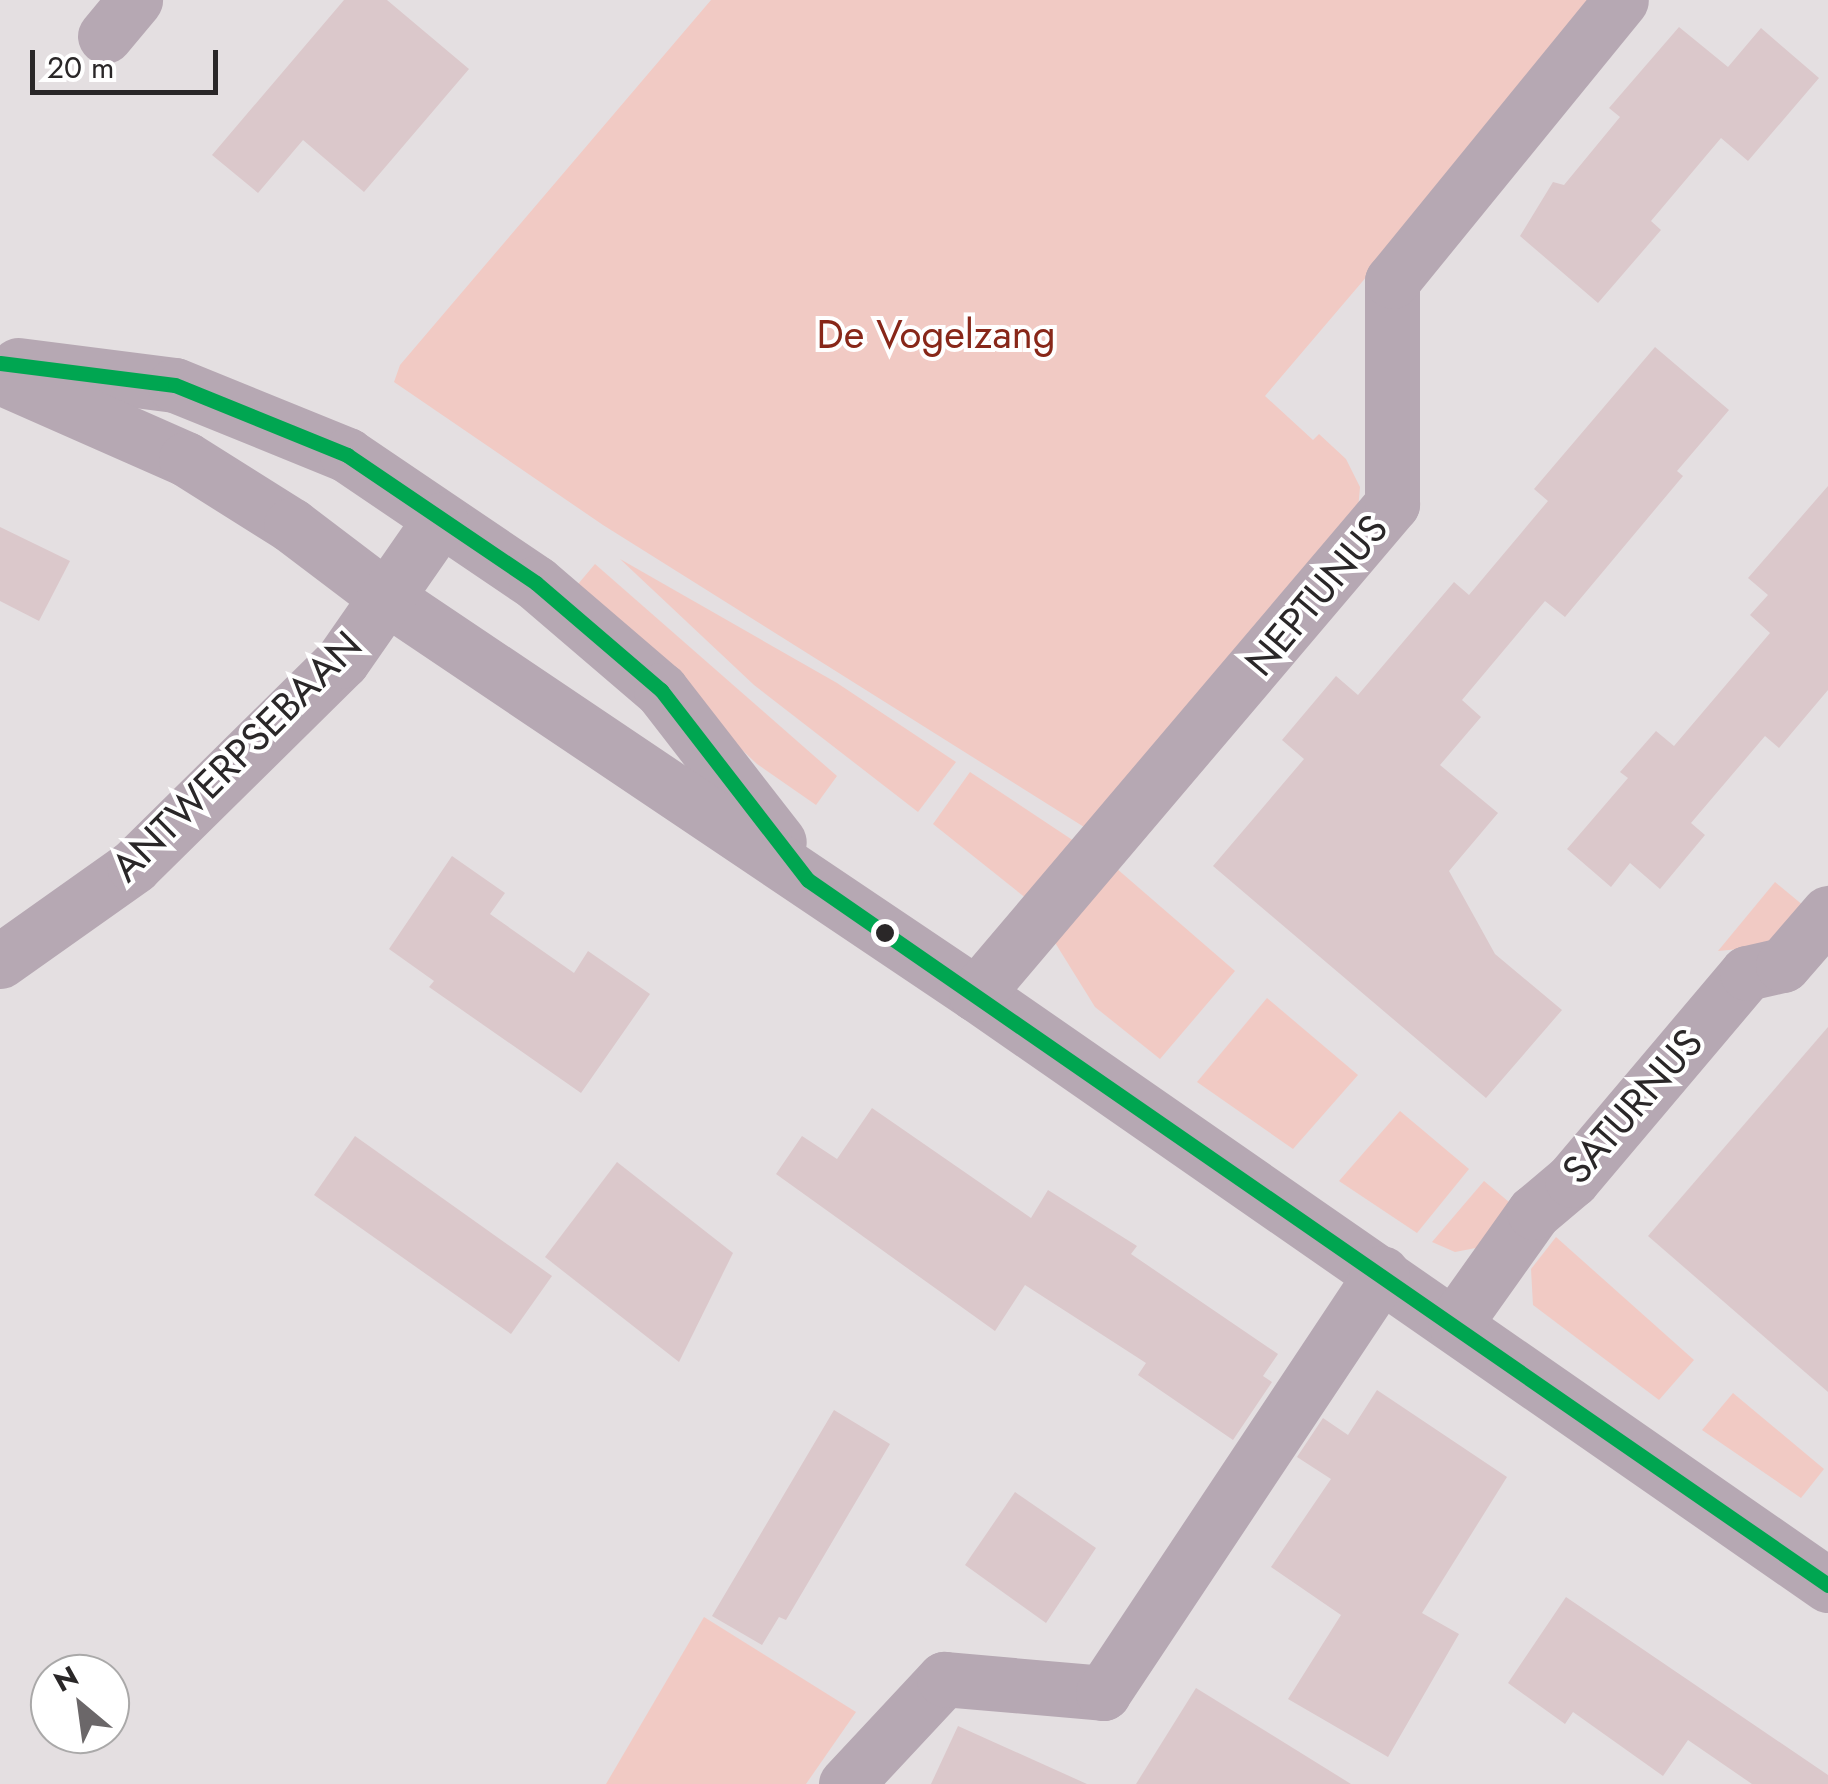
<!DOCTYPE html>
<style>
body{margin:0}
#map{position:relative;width:1828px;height:1784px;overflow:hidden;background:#e4dfe1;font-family:Jost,sans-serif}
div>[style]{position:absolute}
.green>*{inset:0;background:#f1cac4}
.building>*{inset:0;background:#dbc8cb}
.minor>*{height:55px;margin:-27.5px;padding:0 27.5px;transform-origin:27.5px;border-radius:27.5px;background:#b6a8b3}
.bus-1>*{height:15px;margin:-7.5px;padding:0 7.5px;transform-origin:7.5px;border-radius:7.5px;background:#00a651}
.dots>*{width:28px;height:28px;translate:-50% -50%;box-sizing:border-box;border:5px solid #fff;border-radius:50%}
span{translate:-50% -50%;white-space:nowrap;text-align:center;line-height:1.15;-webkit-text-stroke:8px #fff;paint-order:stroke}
.park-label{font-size:40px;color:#882719}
.street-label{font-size:40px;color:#2a2728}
.north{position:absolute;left:30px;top:1654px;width:100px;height:100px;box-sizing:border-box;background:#fff;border:2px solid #aaa9a9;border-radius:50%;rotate:331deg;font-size:28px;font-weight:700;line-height:40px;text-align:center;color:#2a2728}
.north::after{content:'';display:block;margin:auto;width:35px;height:45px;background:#6b6769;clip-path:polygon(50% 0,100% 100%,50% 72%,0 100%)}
.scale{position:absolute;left:30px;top:50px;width:188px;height:45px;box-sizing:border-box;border:5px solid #2a2728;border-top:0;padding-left:12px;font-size:30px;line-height:35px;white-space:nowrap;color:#2a2728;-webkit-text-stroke:8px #fff;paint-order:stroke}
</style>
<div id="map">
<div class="green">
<div style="clip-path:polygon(711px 0,1602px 0,1265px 396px,1313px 440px,1319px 434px,1346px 459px,1360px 487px,1358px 510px,1092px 832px,603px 525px,394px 382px,400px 365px)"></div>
<div style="clip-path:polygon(620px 559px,837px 683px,956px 762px,918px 812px,754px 685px)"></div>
<div style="clip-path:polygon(595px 564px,837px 776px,816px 805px,757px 764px,573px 590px)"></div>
<div style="clip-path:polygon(970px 772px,1080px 845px,1032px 903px,933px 824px)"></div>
<div style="clip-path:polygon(1116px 868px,1235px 971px,1160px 1059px,1095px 1007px,1054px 941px)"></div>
<div style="clip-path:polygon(1775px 882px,1804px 906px,1770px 946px,1718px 951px)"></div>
<div style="clip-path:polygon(1267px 998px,1358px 1075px,1293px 1149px,1197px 1082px)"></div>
<div style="clip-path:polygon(1400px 1111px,1469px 1169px,1417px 1233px,1339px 1181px)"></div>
<div style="clip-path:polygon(1484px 1181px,1515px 1207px,1486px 1246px,1455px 1252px,1432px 1242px)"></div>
<div style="clip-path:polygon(1556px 1237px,1694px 1360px,1659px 1400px,1533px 1305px,1531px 1269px)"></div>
<div style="clip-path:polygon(1733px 1393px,1824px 1469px,1801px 1498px,1702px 1430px)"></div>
<div style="clip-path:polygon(704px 1617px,856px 1712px,806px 1784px,606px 1784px)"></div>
</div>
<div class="building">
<div style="clip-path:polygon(344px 0,387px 0,469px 69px,364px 192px,303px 140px,258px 193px,212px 155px)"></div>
<div style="clip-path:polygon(1679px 27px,1728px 67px,1761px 28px,1819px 78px,1748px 161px,1721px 138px,1651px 221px,1661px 230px,1598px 303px,1520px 236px,1553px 182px,1564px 185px,1620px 117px,1609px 108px)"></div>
<div style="clip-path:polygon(1655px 347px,1729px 410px,1677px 471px,1683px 476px,1565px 617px,1545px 601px,1462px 700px,1481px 717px,1440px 765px,1498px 813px,1449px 871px,1495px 954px,1562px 1010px,1486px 1098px,1213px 866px,1304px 759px,1282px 740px,1336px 676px,1358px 695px,1454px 582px,1469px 595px,1548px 501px,1534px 489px)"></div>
<div style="clip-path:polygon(1828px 486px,1828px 690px,1779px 748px,1765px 736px,1691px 823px,1705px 835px,1660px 889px,1630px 863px,1611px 887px,1567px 849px,1628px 778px,1620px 772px,1656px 731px,1674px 746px,1770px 633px,1750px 615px,1768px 595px,1748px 578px)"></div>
<div style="clip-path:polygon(0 527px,70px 561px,39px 621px,0 601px)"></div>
<div style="clip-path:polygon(452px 856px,505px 893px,490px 914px,574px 973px,588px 951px,650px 994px,581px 1093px,429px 987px,434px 981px,389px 949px)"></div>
<div style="clip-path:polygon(1828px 1027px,1828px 1392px,1648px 1236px)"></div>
<div style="clip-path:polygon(872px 1108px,1031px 1218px,1048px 1190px,1137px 1246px,1131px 1254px,1278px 1354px,1263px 1376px,1272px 1382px,1233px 1440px,1138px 1375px,1146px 1363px,1025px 1285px,995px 1331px,776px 1174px,802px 1136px,837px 1159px)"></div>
<div style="clip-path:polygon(355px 1136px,552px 1276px,511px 1334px,314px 1195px)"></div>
<div style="clip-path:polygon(617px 1162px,733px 1253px,679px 1362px,545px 1257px)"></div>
<div style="clip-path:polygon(1377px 1390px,1507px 1477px,1422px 1613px,1459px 1634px,1388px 1757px,1288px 1699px,1341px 1615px,1271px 1567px,1331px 1479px,1297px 1457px,1323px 1418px,1348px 1435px)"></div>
<div style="clip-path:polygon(834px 1410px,890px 1444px,786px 1620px,779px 1617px,762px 1645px,712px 1616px)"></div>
<div style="clip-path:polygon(1015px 1492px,1096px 1548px,1046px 1623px,965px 1565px)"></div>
<div style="clip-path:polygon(1566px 1597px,1828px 1775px,1828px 1784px,1752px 1784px,1688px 1740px,1663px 1776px,1573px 1712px,1565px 1724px,1508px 1683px)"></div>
<div style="clip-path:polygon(1196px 1688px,1351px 1784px,1136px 1784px)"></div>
<div style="clip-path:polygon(958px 1726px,1087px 1784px,931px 1784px)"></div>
</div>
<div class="minor">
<div style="left:105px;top:36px;width:47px;rotate:-50.2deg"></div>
<div style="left:18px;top:365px;width:158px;rotate:7.3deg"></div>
<div style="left:175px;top:385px;width:186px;rotate:22.1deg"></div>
<div style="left:347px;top:455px;width:228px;rotate:34.1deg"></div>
<div style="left:536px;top:583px;width:165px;rotate:40.6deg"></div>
<div style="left:661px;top:690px;width:192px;rotate:52.2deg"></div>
<div style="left:0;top:377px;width:203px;rotate:23.8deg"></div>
<div style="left:186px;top:459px;width:124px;rotate:32.2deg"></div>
<div style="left:291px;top:525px;width:121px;rotate:37.2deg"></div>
<div style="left:387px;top:598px;width:710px;rotate:33.91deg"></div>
<div style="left:976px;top:994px;width:1037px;rotate:34.75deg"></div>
<div style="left:0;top:961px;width:164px;rotate:-35.3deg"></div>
<div style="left:134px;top:866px;width:292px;rotate:-44.6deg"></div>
<div style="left:342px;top:661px;width:172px;rotate:-55.2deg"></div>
<div style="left:976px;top:994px;width:643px;rotate:-49.67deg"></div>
<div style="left:1392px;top:504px;width:223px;rotate:-90deg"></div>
<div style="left:1392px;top:281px;width:362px;rotate:-50.8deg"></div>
<div style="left:1455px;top:1323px;width:136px;rotate:-54.6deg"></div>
<div style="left:1534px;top:1212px;width:50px;rotate:-40.1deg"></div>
<div style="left:1572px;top:1180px;width:271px;rotate:-49.8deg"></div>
<div style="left:1747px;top:973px;width:37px;rotate:-13deg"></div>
<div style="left:1783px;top:965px;width:69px;rotate:-49.1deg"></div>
<div style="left:846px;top:1784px;width:144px;rotate:-47deg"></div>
<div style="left:944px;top:1679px;width:160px;rotate:5deg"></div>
<div style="left:1103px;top:1693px;width:504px;rotate:-56.4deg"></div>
</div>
<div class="bus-1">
<div style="left:0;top:363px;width:176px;rotate:7.2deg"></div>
<div style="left:175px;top:385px;width:186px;rotate:22.1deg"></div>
<div style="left:347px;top:455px;width:228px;rotate:34.1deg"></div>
<div style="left:536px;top:583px;width:165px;rotate:40.6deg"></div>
<div style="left:661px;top:690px;width:240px;rotate:52.3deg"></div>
<div style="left:808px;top:880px;width:1240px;rotate:34.65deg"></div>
</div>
<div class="dots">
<div style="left:885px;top:933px;background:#2a2728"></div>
</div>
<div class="park-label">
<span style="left:936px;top:334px">De Vogelzang</span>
</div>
<div class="street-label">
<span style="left:1316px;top:595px;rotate:-50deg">NEPTUNUS</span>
<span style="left:236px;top:756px;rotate:-45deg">ANTWERPSEBAAN</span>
<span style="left:1632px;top:1106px;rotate:-49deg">SATURNUS</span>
</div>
<div class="north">N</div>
<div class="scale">20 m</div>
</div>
